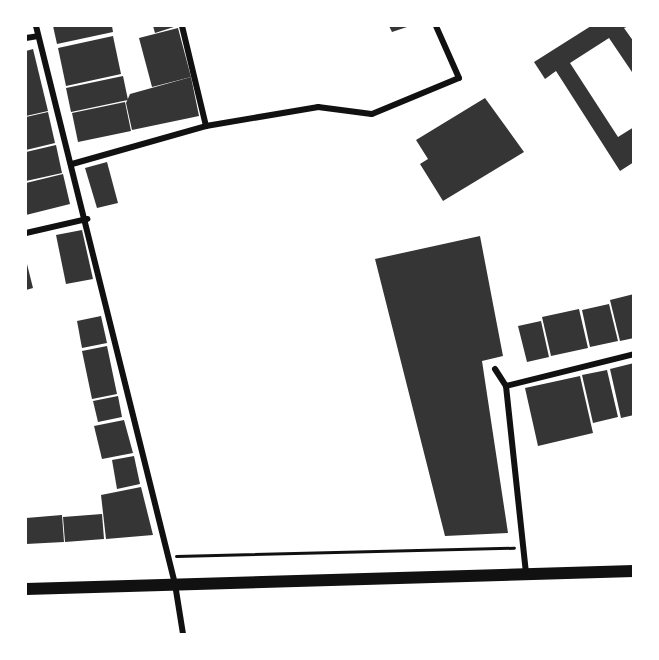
<!DOCTYPE html>
<style>
body{margin:0}
#map{position:relative;width:659px;height:660px;overflow:hidden;background:#fff;font-family:Raleway,sans-serif}
div>[style]{position:absolute}
.building>*{inset:0;background:#353535}
.path>*{height:3px;margin:-1.5px;padding:0 1.5px;transform-origin:1.5px;border-radius:1.5px;background:#111}
.minor>*{height:6px;margin:-3px;padding:0 3px;transform-origin:3px;border-radius:3px;background:#111}
.secondary>*{height:12px;margin:-6px;padding:0 6px;transform-origin:6px;border-radius:6px;background:#111}
span{translate:-50% -50%;white-space:nowrap;text-align:center;line-height:1.15;-webkit-text-stroke:4.5px #fff;paint-order:stroke}
.frame{position:absolute;inset:0;border:27px solid #fff;pointer-events:none}
</style>
<div id="map">
<div class="building">
<div style="clip-path:polygon(53px 26px,112px 26px,113px 32px,57px 44px)"></div>
<div style="clip-path:polygon(153px 26px,177px 26px,155px 33px)"></div>
<div style="clip-path:polygon(389px 26px,410px 26px,392px 32px)"></div>
<div style="clip-path:polygon(591px 26px,629px 26px,624px 28px,634px 42px,634px 75px,609px 38px,570px 63px,618px 137px,634px 127px,634px 162px,620px 171px,556px 71px,545px 79px,534px 62px)"></div>
<div style="clip-path:polygon(178px 28px,191px 77px,152px 87px,139px 38px)"></div>
<div style="clip-path:polygon(113px 36px,121px 74px,66px 86px,58px 48px)"></div>
<div style="clip-path:polygon(33px 49px,48px 111px,26px 116px,26px 51px)"></div>
<div style="clip-path:polygon(123px 76px,128px 100px,71px 112px,66px 88px)"></div>
<div style="clip-path:polygon(191px 77px,199px 116px,132px 130px,126px 103px,130px 94px)"></div>
<div style="clip-path:polygon(485px 98px,524px 152px,443px 201px,420px 164px,428px 159px,416px 140px)"></div>
<div style="clip-path:polygon(125px 102px,131px 131px,78px 142px,72px 113px)"></div>
<div style="clip-path:polygon(48px 112px,55px 143px,26px 150px,26px 117px)"></div>
<div style="clip-path:polygon(56px 145px,62px 173px,26px 181px,26px 152px)"></div>
<div style="clip-path:polygon(107px 162px,118px 203px,97px 208px,85px 168px)"></div>
<div style="clip-path:polygon(63px 174px,70px 204px,26px 215px,26px 183px)"></div>
<div style="clip-path:polygon(82px 230px,93px 279px,66px 284px,56px 235px)"></div>
<div style="clip-path:polygon(480px 236px,503px 356px,482px 361px,508px 533px,445px 536px,375px 259px)"></div>
<div style="clip-path:polygon(26px 260px,33px 288px,26px 290px)"></div>
<div style="clip-path:polygon(634px 294px,634px 338px,620px 341px,610px 300px)"></div>
<div style="clip-path:polygon(609px 304px,618px 341px,590px 347px,582px 310px)"></div>
<div style="clip-path:polygon(579px 309px,588px 348px,551px 356px,542px 317px)"></div>
<div style="clip-path:polygon(101px 316px,107px 343px,82px 348px,77px 321px)"></div>
<div style="clip-path:polygon(541px 321px,549px 357px,527px 362px,518px 326px)"></div>
<div style="clip-path:polygon(107px 346px,117px 394px,92px 399px,82px 351px)"></div>
<div style="clip-path:polygon(634px 363px,634px 415px,621px 418px,610px 369px)"></div>
<div style="clip-path:polygon(607px 370px,618px 417px,593px 423px,582px 375px)"></div>
<div style="clip-path:polygon(580px 376px,593px 433px,538px 446px,525px 388px)"></div>
<div style="clip-path:polygon(118px 396px,122px 417px,98px 422px,93px 401px)"></div>
<div style="clip-path:polygon(124px 420px,133px 453px,102px 459px,94px 426px)"></div>
<div style="clip-path:polygon(134px 456px,140px 484px,117px 489px,112px 460px)"></div>
<div style="clip-path:polygon(141px 487px,153px 535px,106px 539px,101px 495px)"></div>
<div style="clip-path:polygon(102px 514px,104px 539px,65px 542px,63px 517px)"></div>
<div style="clip-path:polygon(62px 515px,64px 542px,26px 544px,26px 518px)"></div>
</div>
<div class="path">
<div style="left:176px;top:556px;width:338px;rotate:-1.4deg"></div>
</div>
<div class="minor">
<div style="left:36px;top:26px;width:575px;rotate:76.01deg"></div>
<div style="left:175px;top:584px;width:51px;rotate:80.9deg"></div>
<div style="left:182px;top:26px;width:103px;rotate:76.5deg"></div>
<div style="left:26px;top:38px;width:12px;rotate:-9deg"></div>
<div style="left:72px;top:164px;width:139px;rotate:-15.8deg"></div>
<div style="left:206px;top:126px;width:114px;rotate:-9.6deg"></div>
<div style="left:318px;top:107px;width:54px;rotate:7.4deg"></div>
<div style="left:372px;top:114px;width:94px;rotate:-22.5deg"></div>
<div style="left:459px;top:78px;width:57px;rotate:-113.9deg"></div>
<div style="left:26px;top:233px;width:63px;rotate:-12.9deg"></div>
<div style="left:495px;top:369px;width:20px;rotate:57deg"></div>
<div style="left:506px;top:386px;width:189px;rotate:83.9deg"></div>
<div style="left:506px;top:386px;width:132px;rotate:-14deg"></div>
</div>
<div class="secondary">
<div style="left:26px;top:589px;width:608px;rotate:-1.7deg"></div>
</div>
<div class="frame"></div>
</div>
